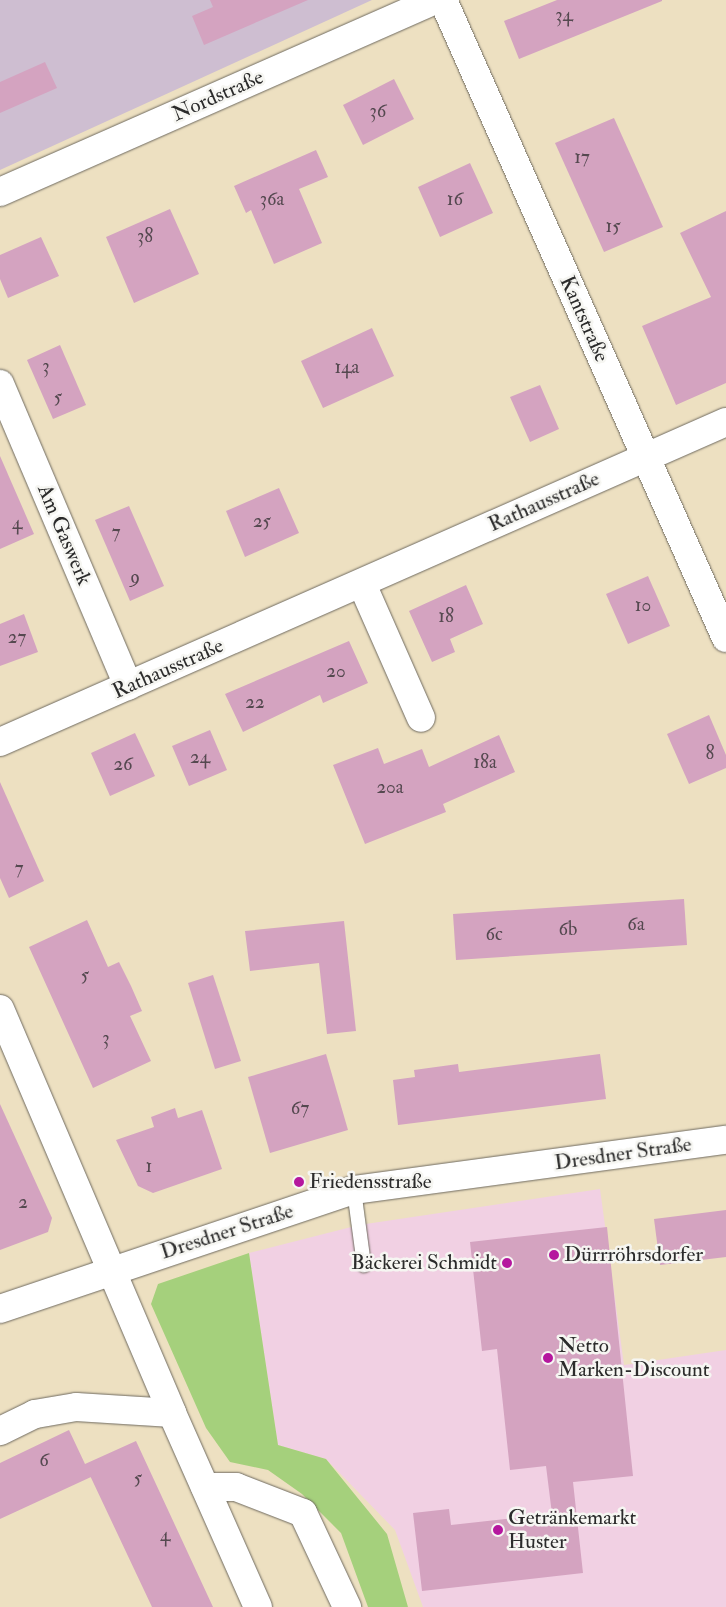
<!DOCTYPE html>
<meta charset="utf-8">
<style>
body{margin:0}
#map{position:relative;width:726px;height:1607px;overflow:hidden;background:#ede0c1;font-family:"IM FELL Double Pica",serif}
div>[style]{position:absolute}
.built>*{inset:0;background:#f1d0e3}
.industrial>*{inset:0;background:#cebed1}
.green>*{inset:0;background:#a5d07c}
.building>*{inset:0;background:#d4a3c0}
.roads{filter:drop-shadow(0 0 1px #6f6a60) drop-shadow(0 0 1px #6f6a60)}
.lane>*{height:14px;margin:-7px;padding:0 7px;transform-origin:7px;border-radius:7px;background:#fff}
.street>*{height:28px;margin:-14px;padding:0 14px;transform-origin:14px;border-radius:14px;background:#fff}
.secondary>*{height:28px;margin:-14px;padding:0 14px;transform-origin:14px;border-radius:14px;background:#fff}
.dots>*{width:14px;height:14px;translate:-50% -50%;box-sizing:border-box;border:2px solid #f6f6f2;border-radius:50%}
span{translate:-50% -50%;white-space:nowrap;text-align:center;line-height:1.15;-webkit-text-stroke:5px #f6f6f2;paint-order:stroke}
.number-label{font-size:19px;color:#554950}
.number-label span{-webkit-text-stroke-width:0}
.street-label{font-size:21px;color:#2b2b2b}
.poi-label{font-size:21px;color:#2b2b2b}
.left{translate:0 -50%;text-align:left}
.right{translate:-100% -50%;text-align:right}
</style>
<div id="map">
<div class="built">
<div style="clip-path:polygon(600px 1189px,624px 1365px,726px 1350px,726px 1607px,423px 1607px,395px 1530px,326px 1459px,278px 1445px,249px 1253px,359px 1225px)"></div>
</div>
<div class="industrial">
<div style="clip-path:polygon(0 0,372px 0,0 170px)"></div>
</div>
<div class="green">
<div style="clip-path:polygon(249px 1253px,278px 1445px,326px 1459px,387px 1534px,408px 1607px,368px 1607px,341px 1533px,302px 1494px,268px 1470px,230px 1462px,206px 1428px,151px 1304px,158px 1284px)"></div>
</div>
<div class="building">
<div style="clip-path:polygon(210px 0,308px 0,204px 45px,192px 16px,213px 7px)"></div>
<div style="clip-path:polygon(557px 0,662px 0,662px 1px,519px 59px,504px 21px)"></div>
<div style="clip-path:polygon(45px 62px,57px 88px,0 113px,0 82px)"></div>
<div style="clip-path:polygon(394px 79px,414px 119px,363px 145px,343px 105px)"></div>
<div style="clip-path:polygon(614px 118px,663px 227px,604px 252px,555px 143px)"></div>
<div style="clip-path:polygon(316px 150px,328px 177px,299px 189px,322px 243px,274px 264px,251px 210px,246px 213px,234px 186px)"></div>
<div style="clip-path:polygon(470px 163px,493px 213px,440px 237px,418px 187px)"></div>
<div style="clip-path:polygon(170px 209px,199px 274px,134px 303px,106px 237px)"></div>
<div style="clip-path:polygon(726px 211px,726px 383px,676px 405px,642px 326px,711px 297px,680px 233px)"></div>
<div style="clip-path:polygon(41px 237px,59px 276px,8px 298px,0 279px,0 255px)"></div>
<div style="clip-path:polygon(372px 328px,394px 376px,323px 408px,301px 361px)"></div>
<div style="clip-path:polygon(60px 345px,86px 405px,53px 419px,27px 360px)"></div>
<div style="clip-path:polygon(540px 385px,559px 429px,530px 442px,510px 397px)"></div>
<div style="clip-path:polygon(0 456px,34px 534px,0 549px)"></div>
<div style="clip-path:polygon(279px 488px,299px 533px,245px 557px,226px 511px)"></div>
<div style="clip-path:polygon(129px 506px,164px 586px,130px 601px,95px 520px)"></div>
<div style="clip-path:polygon(648px 576px,670px 626px,628px 644px,606px 594px)"></div>
<div style="clip-path:polygon(466px 585px,483px 624px,450px 639px,455px 652px,432px 662px,409px 611px)"></div>
<div style="clip-path:polygon(24px 614px,38px 652px,0 666px,0 624px)"></div>
<div style="clip-path:polygon(349px 641px,368px 683px,323px 703px,320px 695px,243px 732px,225px 694px)"></div>
<div style="clip-path:polygon(709px 715px,726px 755px,726px 768px,689px 784px,667px 734px)"></div>
<div style="clip-path:polygon(210px 730px,227px 770px,189px 786px,172px 746px)"></div>
<div style="clip-path:polygon(135px 733px,155px 776px,110px 796px,91px 753px)"></div>
<div style="clip-path:polygon(499px 735px,515px 772px,443px 804px,446px 812px,365px 844px,333px 765px,378px 748px,384px 764px,422px 749px,429px 767px)"></div>
<div style="clip-path:polygon(0 782px,44px 881px,9px 898px,0 878px)"></div>
<div style="clip-path:polygon(684px 899px,687px 945px,456px 960px,453px 914px)"></div>
<div style="clip-path:polygon(87px 920px,108px 967px,119px 962px,131px 986px,142px 1011px,130px 1016px,151px 1061px,93px 1088px,29px 947px)"></div>
<div style="clip-path:polygon(344px 921px,356px 1031px,327px 1034px,319px 963px,250px 971px,245px 931px)"></div>
<div style="clip-path:polygon(213px 975px,241px 1061px,215px 1069px,188px 983px)"></div>
<div style="clip-path:polygon(326px 1054px,348px 1130px,270px 1153px,248px 1077px)"></div>
<div style="clip-path:polygon(600px 1054px,606px 1099px,398px 1125px,393px 1080px,415px 1077px,414px 1070px,458px 1064px,459px 1072px)"></div>
<div style="clip-path:polygon(0 1104px,52px 1218px,48px 1232px,0 1250px)"></div>
<div style="clip-path:polygon(175px 1108px,178px 1118px,202px 1110px,222px 1169px,153px 1193px,138px 1186px,116px 1140px,154px 1127px,151px 1117px)"></div>
<div style="clip-path:polygon(726px 1210px,726px 1257px,660px 1265px,654px 1219px)"></div>
<div style="clip-path:polygon(607px 1227px,633px 1476px,573px 1482px,583px 1573px,422px 1591px,413px 1513px,449px 1509px,451px 1525px,552px 1514px,546px 1466px,510px 1470px,497px 1349px,482px 1351px,470px 1242px)"></div>
<div style="clip-path:polygon(69px 1430px,85px 1464px,136px 1441px,213px 1607px,152px 1607px,85px 1465px,91px 1477px,0 1519px,0 1463px)"></div>
</div>
<div class="roads">
<div class="lane">
<div style="left:354px;top:1190px;width:76px;rotate:82.4deg"></div>
</div>
<div class="street">
<div style="left:443px;top:0;width:698px;rotate:66.08deg"></div>
<div style="left:0;top:192px;width:476px;rotate:-23.8deg"></div>
<div style="left:0;top:384px;width:328px;rotate:67deg"></div>
<div style="left:362px;top:584px;width:146px;rotate:66.2deg"></div>
<div style="left:0;top:742px;width:793px;rotate:-23.79deg"></div>
<div style="left:0;top:1009px;width:439px;rotate:66.9deg"></div>
<div style="left:172px;top:1413px;width:96px;rotate:-176.4deg"></div>
<div style="left:76px;top:1407px;width:42px;rotate:170.3deg"></div>
<div style="left:35px;top:1414px;width:39px;rotate:154deg"></div>
<div style="left:172px;top:1413px;width:212px;rotate:66.1deg"></div>
<div style="left:205px;top:1487px;width:31px"></div>
<div style="left:236px;top:1487px;width:72px;rotate:21.2deg"></div>
<div style="left:303px;top:1513px;width:104px;rotate:64.9deg"></div>
</div>
<div class="secondary">
<div style="left:0;top:1309px;width:373px;rotate:-18.6deg"></div>
<div style="left:354px;top:1190px;width:375px;rotate:-7.7deg"></div>
</div>
</div>
<div class="dots">
<div style="left:299px;top:1182px;background:#b5179e"></div>
<div style="left:554px;top:1255px;background:#b5179e"></div>
<div style="left:507px;top:1263px;background:#b5179e"></div>
<div style="left:548px;top:1358px;background:#b5179e"></div>
<div style="left:498px;top:1530px;background:#b5179e"></div>
</div>
<div class="number-label">
<span style="left:564px;top:16px">34</span>
<span style="left:378px;top:112px">36</span>
<span style="left:582px;top:158px">17</span>
<span style="left:272px;top:200px">36a</span>
<span style="left:455px;top:200px">16</span>
<span style="left:613px;top:227px">15</span>
<span style="left:145px;top:237px">38</span>
<span style="left:46px;top:367px">3</span>
<span style="left:347px;top:368px">14a</span>
<span style="left:58px;top:398px">5</span>
<span style="left:262px;top:522px">25</span>
<span style="left:17px;top:524px">4</span>
<span style="left:116px;top:533px">7</span>
<span style="left:135px;top:578px">9</span>
<span style="left:643px;top:606px">10</span>
<span style="left:446px;top:617px">18</span>
<span style="left:17px;top:638px">27</span>
<span style="left:336px;top:672px">20</span>
<span style="left:255px;top:703px">22</span>
<span style="left:710px;top:754px">8</span>
<span style="left:200px;top:758px">24</span>
<span style="left:485px;top:763px">18a</span>
<span style="left:123px;top:765px">26</span>
<span style="left:390px;top:788px">20a</span>
<span style="left:19px;top:869px">7</span>
<span style="left:636px;top:925px">6a</span>
<span style="left:568px;top:930px">6b</span>
<span style="left:494px;top:935px">6c</span>
<span style="left:85px;top:976px">5</span>
<span style="left:106px;top:1039px">3</span>
<span style="left:300px;top:1109px">67</span>
<span style="left:149px;top:1167px">1</span>
<span style="left:23px;top:1203px">2</span>
<span style="left:44px;top:1461px">6</span>
<span style="left:138px;top:1479px">5</span>
<span style="left:165px;top:1536px">4</span>
</div>
<div class="street-label">
<span style="left:218px;top:96px;rotate:-24deg">Nordstraße</span>
<span style="left:584px;top:319px;rotate:66deg">Kantstraße</span>
<span style="left:544px;top:502px;rotate:-24deg">Rathausstraße</span>
<span style="left:64px;top:535px;rotate:67deg">Am Gaswerk</span>
<span style="left:168px;top:669px;rotate:-24deg">Rathausstraße</span>
<span style="left:623px;top:1154px;rotate:-8deg">Dresdner Straße</span>
<span style="left:227px;top:1232px;rotate:-18deg">Dresdner Straße</span>
</div>
<div class="poi-label">
<span class="left" style="left:309px;top:1182px">Friedensstraße</span>
<span class="left" style="left:564px;top:1255px">Dürrröhrsdorfer</span>
<span class="right" style="left:497px;top:1263px">Bäckerei Schmidt</span>
<span class="left" style="left:558px;top:1358px">Netto<br>Marken-Discount</span>
<span class="left" style="left:508px;top:1530px">Getränkemarkt<br>Huster</span>
</div>
</div>
